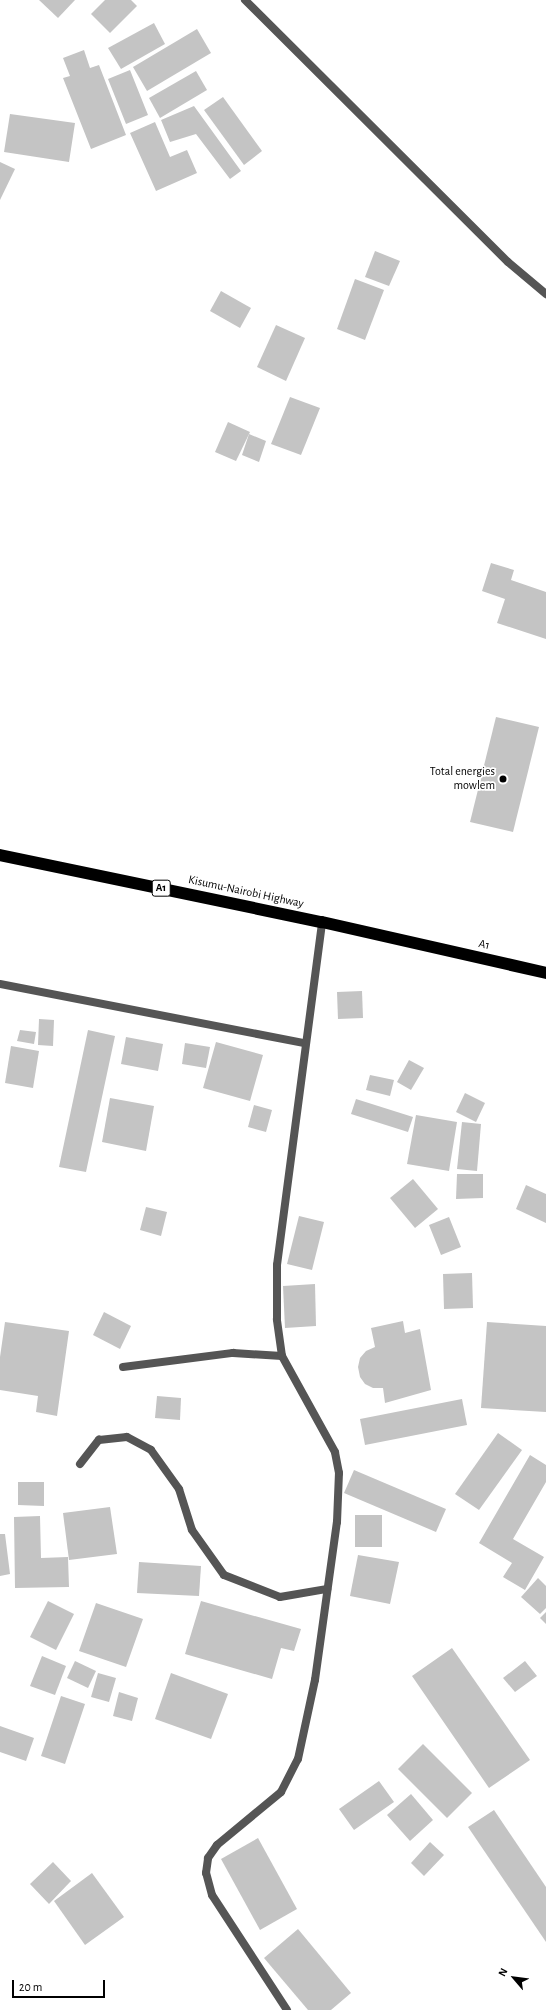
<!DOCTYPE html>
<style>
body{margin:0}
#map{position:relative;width:546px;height:2010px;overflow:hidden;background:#fff;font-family:"Alegreya Sans",sans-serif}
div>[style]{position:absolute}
.building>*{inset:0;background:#c4c4c4}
.lane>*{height:8px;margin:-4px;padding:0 4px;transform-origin:4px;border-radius:4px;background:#555}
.street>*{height:8px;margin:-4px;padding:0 4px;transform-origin:4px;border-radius:4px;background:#555}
.highway>*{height:12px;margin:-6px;padding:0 6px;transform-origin:6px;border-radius:6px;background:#000}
.dots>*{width:11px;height:11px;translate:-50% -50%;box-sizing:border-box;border:2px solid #fff;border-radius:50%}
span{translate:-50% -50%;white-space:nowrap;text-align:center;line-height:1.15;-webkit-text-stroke:3.5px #fff;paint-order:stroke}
.shield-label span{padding:1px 3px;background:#fff;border:1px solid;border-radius:3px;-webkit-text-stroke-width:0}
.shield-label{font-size:11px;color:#000;font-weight:700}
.poi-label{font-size:12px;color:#000}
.right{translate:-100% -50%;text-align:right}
.street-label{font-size:12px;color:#000}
.north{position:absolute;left:494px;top:1958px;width:40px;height:40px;-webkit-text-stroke:3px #fff;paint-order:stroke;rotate:298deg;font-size:11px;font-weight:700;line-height:16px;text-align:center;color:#000}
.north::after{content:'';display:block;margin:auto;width:14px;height:18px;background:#000;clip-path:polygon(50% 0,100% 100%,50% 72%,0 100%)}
.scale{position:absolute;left:12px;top:1980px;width:93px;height:18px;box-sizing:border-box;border:2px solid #000;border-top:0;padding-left:5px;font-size:12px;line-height:14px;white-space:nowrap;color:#000;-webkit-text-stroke:3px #fff;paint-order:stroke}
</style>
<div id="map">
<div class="building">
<div style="clip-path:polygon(39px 0,75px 0,58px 18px)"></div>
<div style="clip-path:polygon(105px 0,131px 0,137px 6px,110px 33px,91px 14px)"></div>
<div style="clip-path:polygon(154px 23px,165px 44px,121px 69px,108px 48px)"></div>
<div style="clip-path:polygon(197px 29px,211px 53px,147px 91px,133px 67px)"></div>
<div style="clip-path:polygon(84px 50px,90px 68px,99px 65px,126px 135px,91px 149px,63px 78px,70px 76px,63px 58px)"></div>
<div style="clip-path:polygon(130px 70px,148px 115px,126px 124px,108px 79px)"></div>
<div style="clip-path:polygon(196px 71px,207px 90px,160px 118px,149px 98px)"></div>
<div style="clip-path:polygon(223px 97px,262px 151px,244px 165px,204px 110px)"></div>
<div style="clip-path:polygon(194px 106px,241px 171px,230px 179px,196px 134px,170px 142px,161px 120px)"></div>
<div style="clip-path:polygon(10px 114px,75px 123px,69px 162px,4px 152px)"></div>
<div style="clip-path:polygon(155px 122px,170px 157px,187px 150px,197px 173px,156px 191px,130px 133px)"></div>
<div style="clip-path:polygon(0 162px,15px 169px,0 200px)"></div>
<div style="clip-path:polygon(375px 251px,400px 261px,389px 286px,365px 277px)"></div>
<div style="clip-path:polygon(355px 279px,384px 290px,365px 340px,337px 329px)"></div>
<div style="clip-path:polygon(221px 291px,251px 308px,240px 328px,210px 311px)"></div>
<div style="clip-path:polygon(276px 325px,305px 338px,286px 381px,257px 367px)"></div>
<div style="clip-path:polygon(290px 397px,320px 408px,301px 455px,271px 444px)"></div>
<div style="clip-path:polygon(228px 422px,250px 432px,236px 461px,215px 452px)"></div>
<div style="clip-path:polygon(249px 434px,266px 441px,259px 462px,242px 455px)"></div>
<div style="clip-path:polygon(491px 563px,514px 570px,511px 580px,546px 592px,546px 639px,497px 623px,505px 599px,482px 591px)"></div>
<div style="clip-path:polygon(496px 717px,539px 727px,513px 832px,470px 822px)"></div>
<div style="clip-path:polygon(362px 991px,363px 1018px,338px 1019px,337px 992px)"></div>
<div style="clip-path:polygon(39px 1019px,54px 1020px,53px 1046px,38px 1045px)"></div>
<div style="clip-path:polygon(20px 1030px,36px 1032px,34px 1044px,17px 1041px)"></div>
<div style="clip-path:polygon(88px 1030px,115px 1036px,86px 1172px,59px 1167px)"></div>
<div style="clip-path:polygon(126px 1037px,163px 1044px,158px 1071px,121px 1064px)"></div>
<div style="clip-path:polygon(216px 1042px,263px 1055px,250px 1101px,203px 1088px)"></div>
<div style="clip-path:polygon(185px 1043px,210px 1047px,206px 1068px,182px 1064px)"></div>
<div style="clip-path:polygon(11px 1046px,39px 1051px,33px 1088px,5px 1083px)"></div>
<div style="clip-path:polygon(409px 1060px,424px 1068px,411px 1090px,397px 1082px)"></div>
<div style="clip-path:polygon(370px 1075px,394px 1080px,390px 1096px,366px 1090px)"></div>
<div style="clip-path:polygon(465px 1093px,485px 1103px,476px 1122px,456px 1112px)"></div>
<div style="clip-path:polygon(110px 1098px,154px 1106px,146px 1151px,102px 1142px)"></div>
<div style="clip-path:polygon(356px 1099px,413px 1117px,408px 1132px,351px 1114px)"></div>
<div style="clip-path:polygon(254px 1105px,272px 1110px,266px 1132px,248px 1127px)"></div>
<div style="clip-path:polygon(416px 1115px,457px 1122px,449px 1171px,407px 1164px)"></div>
<div style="clip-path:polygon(462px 1122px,481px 1124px,477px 1171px,457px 1169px)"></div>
<div style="clip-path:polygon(457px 1174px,483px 1174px,483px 1198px,456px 1199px)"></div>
<div style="clip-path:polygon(413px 1179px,438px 1209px,415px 1228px,390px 1198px)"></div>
<div style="clip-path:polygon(526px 1185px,546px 1194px,546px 1223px,516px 1209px)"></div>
<div style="clip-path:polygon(146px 1207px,167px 1212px,161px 1236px,140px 1230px)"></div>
<div style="clip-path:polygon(299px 1216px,324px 1222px,312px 1270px,287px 1264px)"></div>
<div style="clip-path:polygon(449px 1217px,461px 1247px,441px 1255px,429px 1225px)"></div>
<div style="clip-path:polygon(472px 1273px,473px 1308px,444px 1309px,443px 1274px)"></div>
<div style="clip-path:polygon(315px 1284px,316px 1326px,285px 1328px,283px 1286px)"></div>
<div style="clip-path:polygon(104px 1312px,131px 1326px,120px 1349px,93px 1335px)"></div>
<div style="clip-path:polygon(403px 1321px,405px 1333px,420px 1329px,431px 1390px,385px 1403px,383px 1388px,373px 1388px,365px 1384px,360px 1377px,358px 1367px,360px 1358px,366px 1351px,375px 1347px,371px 1328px)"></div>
<div style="clip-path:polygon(5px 1322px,69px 1331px,57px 1416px,36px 1412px,38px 1396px,0 1390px,0 1357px)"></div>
<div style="clip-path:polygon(487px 1322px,546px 1326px,546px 1412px,481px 1408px)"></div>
<div style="clip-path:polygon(157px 1396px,181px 1398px,180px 1420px,155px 1418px)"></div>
<div style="clip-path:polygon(462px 1399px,467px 1425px,365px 1445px,360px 1419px)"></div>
<div style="clip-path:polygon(498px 1433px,522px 1450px,479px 1510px,455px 1494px)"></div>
<div style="clip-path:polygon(530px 1455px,546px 1465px,546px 1482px,513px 1539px,544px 1557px,525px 1590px,503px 1577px,512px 1563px,479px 1543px)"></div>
<div style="clip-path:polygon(354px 1470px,446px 1509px,436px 1532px,344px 1493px)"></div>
<div style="clip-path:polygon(18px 1482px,44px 1482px,44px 1506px,18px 1505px)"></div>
<div style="clip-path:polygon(110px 1507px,117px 1554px,69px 1560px,63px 1513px)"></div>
<div style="clip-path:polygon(355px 1515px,382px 1515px,382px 1547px,355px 1547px)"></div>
<div style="clip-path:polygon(40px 1516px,41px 1558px,68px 1557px,69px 1587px,15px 1588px,14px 1517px)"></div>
<div style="clip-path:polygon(0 1534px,5px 1534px,10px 1574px,0 1576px)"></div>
<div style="clip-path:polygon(358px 1555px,399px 1562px,390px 1604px,350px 1596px)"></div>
<div style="clip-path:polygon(139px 1562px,201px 1566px,199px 1596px,137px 1593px)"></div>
<div style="clip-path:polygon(538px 1578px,546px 1586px,546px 1608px,540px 1614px,521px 1597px)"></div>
<div style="clip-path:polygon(48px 1601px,74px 1614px,56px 1650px,30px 1637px)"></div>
<div style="clip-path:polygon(201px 1601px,301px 1629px,294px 1651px,281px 1648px,272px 1679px,185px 1654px)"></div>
<div style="clip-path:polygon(96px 1603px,143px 1619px,126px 1667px,79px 1651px)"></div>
<div style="clip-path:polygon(546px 1612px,546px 1624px,540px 1618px)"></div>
<div style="clip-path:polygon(452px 1648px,530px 1760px,489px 1788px,412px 1676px)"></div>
<div style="clip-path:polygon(42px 1656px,66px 1666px,55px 1695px,30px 1686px)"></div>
<div style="clip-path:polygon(75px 1661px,96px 1671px,88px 1688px,67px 1678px)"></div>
<div style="clip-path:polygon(525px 1661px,537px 1676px,515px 1692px,503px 1678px)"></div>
<div style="clip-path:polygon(98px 1673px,116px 1678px,109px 1702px,91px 1697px)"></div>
<div style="clip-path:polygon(171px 1673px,228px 1694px,211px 1739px,155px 1719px)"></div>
<div style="clip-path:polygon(119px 1692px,138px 1698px,132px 1721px,113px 1716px)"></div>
<div style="clip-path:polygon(61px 1696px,85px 1704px,65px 1764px,41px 1756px)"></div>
<div style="clip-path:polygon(0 1726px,34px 1738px,26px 1761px,0 1752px)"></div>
<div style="clip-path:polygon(423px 1744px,472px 1793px,447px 1818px,398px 1769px)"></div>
<div style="clip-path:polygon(379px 1781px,394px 1802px,354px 1830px,339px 1809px)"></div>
<div style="clip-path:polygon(411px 1794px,433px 1820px,410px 1841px,387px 1815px)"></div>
<div style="clip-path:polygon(494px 1810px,546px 1887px,546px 1942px,468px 1827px)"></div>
<div style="clip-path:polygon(258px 1838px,297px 1909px,260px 1930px,221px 1859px)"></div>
<div style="clip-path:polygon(430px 1842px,444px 1855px,424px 1876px,411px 1863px)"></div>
<div style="clip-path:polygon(53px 1862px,71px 1881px,49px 1904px,30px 1884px)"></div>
<div style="clip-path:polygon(92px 1873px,124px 1917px,85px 1945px,54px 1901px)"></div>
<div style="clip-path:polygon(298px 1929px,351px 1993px,331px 2010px,308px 2010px,264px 1958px)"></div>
</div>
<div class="lane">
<div style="left:123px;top:1367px;width:111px;rotate:-7.3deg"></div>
<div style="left:233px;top:1353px;width:49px;rotate:3.5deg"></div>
<div style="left:80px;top:1464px;width:31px;rotate:-52deg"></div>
<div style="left:99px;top:1440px;width:28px;rotate:-6deg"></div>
<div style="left:127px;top:1437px;width:27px;rotate:28deg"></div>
<div style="left:151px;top:1450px;width:48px;rotate:54.3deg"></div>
<div style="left:179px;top:1489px;width:43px;rotate:72.4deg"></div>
<div style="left:192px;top:1530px;width:55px;rotate:54.6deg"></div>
<div style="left:224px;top:1575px;width:60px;rotate:21.4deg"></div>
<div style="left:280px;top:1597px;width:48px;rotate:-9.7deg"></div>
</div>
<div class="street">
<div style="left:245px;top:0;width:371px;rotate:44.9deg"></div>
<div style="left:508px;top:262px;width:50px;rotate:40.1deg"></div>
<div style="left:0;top:984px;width:310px;rotate:11deg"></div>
<div style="left:287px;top:2010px;width:137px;rotate:-123.1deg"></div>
<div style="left:212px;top:1895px;width:23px;rotate:-105deg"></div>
<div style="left:206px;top:1873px;width:15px;rotate:-82deg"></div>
<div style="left:208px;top:1858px;width:16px;rotate:-55deg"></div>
<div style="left:217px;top:1845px;width:83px;rotate:-39.6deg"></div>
<div style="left:281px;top:1792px;width:37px;rotate:-63deg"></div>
<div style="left:298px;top:1759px;width:81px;rotate:-77.9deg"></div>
<div style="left:315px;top:1680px;width:160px;rotate:-82.1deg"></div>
<div style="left:337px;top:1522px;width:49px;rotate:-87.7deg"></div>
<div style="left:339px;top:1473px;width:21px;rotate:-101deg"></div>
<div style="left:335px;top:1452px;width:110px;rotate:-118.9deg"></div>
<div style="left:282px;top:1356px;width:37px;rotate:-98deg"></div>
<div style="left:277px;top:1319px;width:54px;rotate:-90deg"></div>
<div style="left:277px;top:1265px;width:346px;rotate:-82.5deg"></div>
</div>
<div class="highway">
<div style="left:0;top:855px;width:329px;rotate:11.8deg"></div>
<div style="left:322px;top:922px;width:230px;rotate:12.8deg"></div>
</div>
<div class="dots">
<div style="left:503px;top:779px;background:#000"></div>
</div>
<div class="shield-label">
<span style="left:161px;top:888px">A1</span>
</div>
<div class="poi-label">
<span class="right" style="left:495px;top:779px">Total energies<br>mowlem</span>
</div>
<div class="street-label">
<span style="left:246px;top:892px;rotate:12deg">Kisumu-Nairobi Highway</span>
<span style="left:484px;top:945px;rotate:13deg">A1</span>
</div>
<div class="north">N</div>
<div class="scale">20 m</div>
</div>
